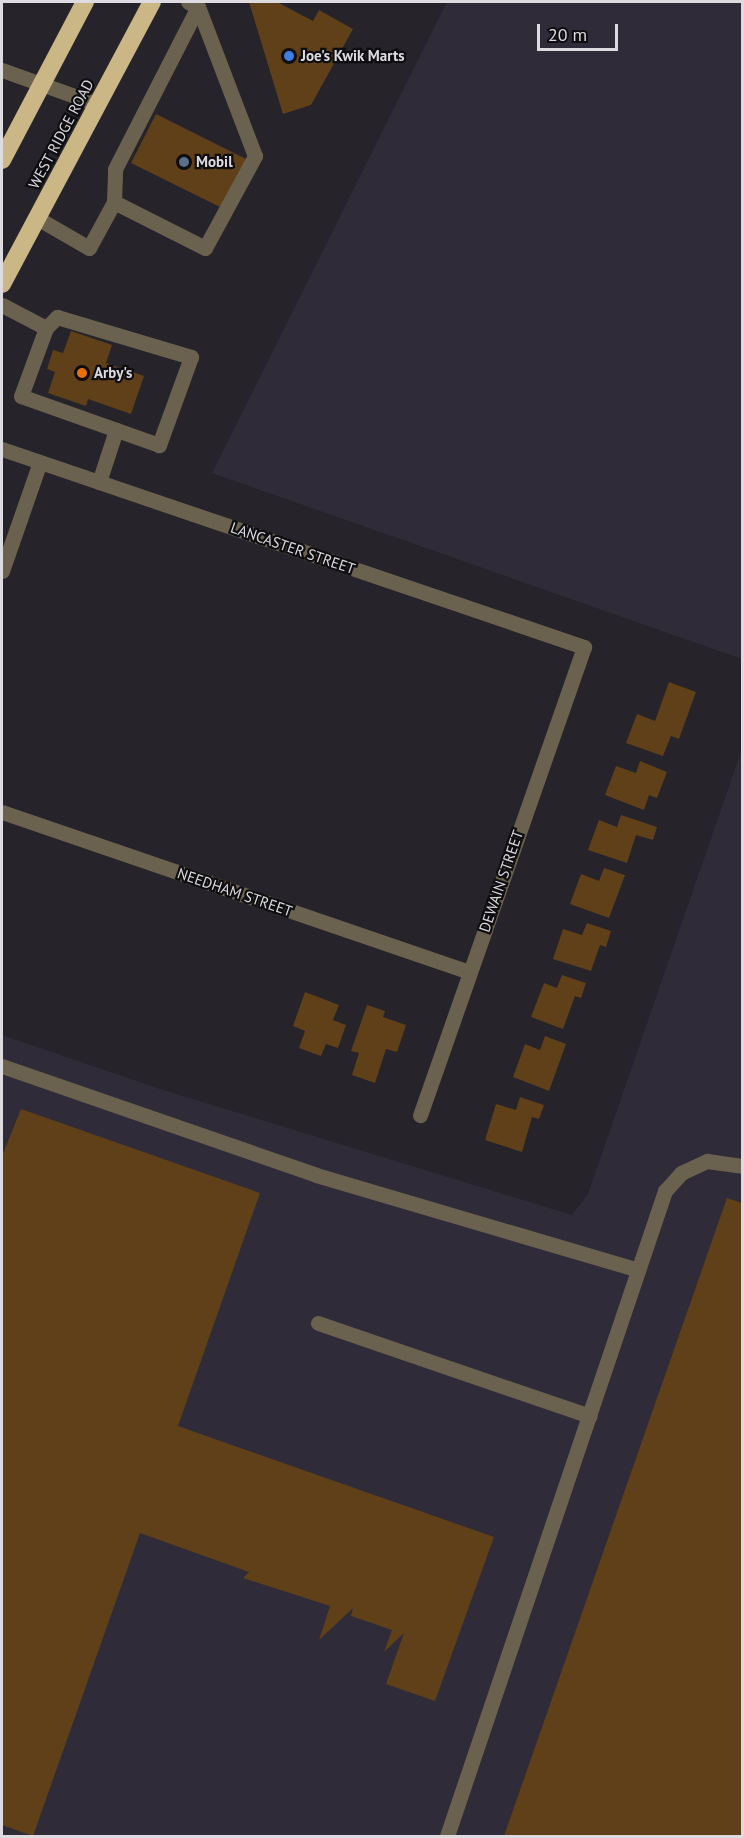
<!DOCTYPE html>
<style>
body{margin:0}
#map{position:relative;width:744px;height:1838px;overflow:hidden;background:#26232a;font-family:"PT Sans",sans-serif}
div>[style]{position:absolute}
.built>*{inset:0;background:#302b38}
.building>*{inset:0;background:#5f4018}
.minor>*{height:15px;margin:-7.5px;padding:0 7.5px;transform-origin:7.5px;border-radius:7.5px;background:#6a624e}
.highway>*{height:18px;margin:-9px;padding:0 9px;transform-origin:9px;border-radius:9px;background:#cbb685}
.dots>*{width:16px;height:16px;translate:-50% -50%;box-sizing:border-box;border:3px solid #0e0d10;border-radius:50%}
span{translate:-50% -50%;white-space:nowrap;text-align:center;line-height:1.15;-webkit-text-stroke:4.5px #0e0d10;paint-order:stroke}
.poi-label{font-size:15px;color:#dddbe0;font-weight:700}
.left{translate:0 -50%;text-align:left}
.street-label{font-size:15px;color:#dddbe0}
.frame{position:absolute;inset:0;border:3px solid #dddbe0;pointer-events:none}
.scale{position:absolute;left:537px;top:24px;width:81px;height:27px;box-sizing:border-box;border:3px solid #dddbe0;border-top:0;padding-left:8px;font-size:18px;line-height:21px;white-space:nowrap;color:#dddbe0;-webkit-text-stroke:4px #0e0d10;paint-order:stroke}
</style>
<div id="map">
<div class="built">
<div style="clip-path:polygon(447px 2px,742px 2px,742px 659px,212px 473px)"></div>
<div style="clip-path:polygon(742px 749px,742px 1836px,2px 1836px,2px 1035px,160px 1089px,572px 1215px,588px 1194px)"></div>
</div>
<div class="building">
<div style="clip-path:polygon(249px 2px,277px 2px,313px 21px,319px 10px,353px 29px,311px 105px,283px 114px)"></div>
<div style="clip-path:polygon(156px 114px,248px 160px,224px 209px,131px 163px)"></div>
<div style="clip-path:polygon(71px 331px,112px 345px,106px 363px,144px 376px,131px 414px,88px 399px,86px 406px,48px 393px,55px 372px,47px 369px,53px 350px,63px 353px)"></div>
<div style="clip-path:polygon(669px 682px,696px 692px,679px 739px,671px 736px,663px 756px,626px 743px,637px 714px,655px 721px)"></div>
<div style="clip-path:polygon(640px 761px,667px 772px,657px 798px,649px 795px,644px 810px,605px 795px,616px 766px,636px 773px)"></div>
<div style="clip-path:polygon(621px 815px,657px 827px,653px 840px,636px 835px,627px 863px,588px 850px,599px 820px,617px 827px)"></div>
<div style="clip-path:polygon(604px 868px,625px 875px,609px 918px,570px 904px,581px 874px,599px 881px)"></div>
<div style="clip-path:polygon(587px 923px,611px 931px,606px 947px,600px 945px,591px 971px,553px 959px,563px 929px,582px 935px)"></div>
<div style="clip-path:polygon(562px 975px,586px 983px,581px 998px,575px 996px,563px 1029px,531px 1017px,544px 983px,557px 988px)"></div>
<div style="clip-path:polygon(305px 992px,339px 1005px,333px 1020px,346px 1025px,338px 1048px,326px 1044px,321px 1056px,299px 1048px,305px 1031px,293px 1026px)"></div>
<div style="clip-path:polygon(367px 1005px,385px 1011px,383px 1017px,406px 1025px,397px 1052px,386px 1049px,375px 1083px,352px 1075px,359px 1053px,351px 1051px)"></div>
<div style="clip-path:polygon(545px 1036px,566px 1044px,549px 1091px,513px 1077px,525px 1044px,540px 1050px)"></div>
<div style="clip-path:polygon(520px 1097px,544px 1105px,539px 1119px,532px 1117px,522px 1152px,485px 1140px,496px 1104px,516px 1110px)"></div>
<div style="clip-path:polygon(21px 1109px,260px 1193px,178px 1426px,494px 1537px,435px 1701px,386px 1684px,404px 1633px,384px 1652px,392px 1630px,351px 1616px,353px 1608px,319px 1640px,330px 1606px,243px 1578px,249px 1572px,140px 1533px,33px 1836px,2px 1825px,2px 1156px)"></div>
<div style="clip-path:polygon(727px 1198px,742px 1203px,742px 1836px,504px 1836px)"></div>
</div>
<div class="minor">
<div style="left:2px;top:70px;width:101px;rotate:19.7deg"></div>
<div style="left:114px;top:202px;width:33px;rotate:-88deg"></div>
<div style="left:115px;top:169px;width:182px;rotate:-62.9deg"></div>
<div style="left:37px;top:218px;width:60px;rotate:30deg"></div>
<div style="left:89px;top:248px;width:52px;rotate:-61.5deg"></div>
<div style="left:114px;top:202px;width:102px;rotate:26.8deg"></div>
<div style="left:205px;top:248px;width:105px;rotate:-61.5deg"></div>
<div style="left:255px;top:156px;width:160px;rotate:-110.9deg"></div>
<div style="left:198px;top:7px;width:11px;rotate:-153deg"></div>
<div style="left:2px;top:305px;width:50px;rotate:27.6deg"></div>
<div style="left:57px;top:317px;width:140px;rotate:16.6deg"></div>
<div style="left:191px;top:357px;width:94px;rotate:110deg"></div>
<div style="left:159px;top:445px;width:146px;rotate:-160.5deg"></div>
<div style="left:21px;top:396px;width:72px;rotate:-69.8deg"></div>
<div style="left:46px;top:328px;width:16px;rotate:-45deg"></div>
<div style="left:2px;top:449px;width:615px;rotate:18.79deg"></div>
<div style="left:584px;top:647px;width:496px;rotate:109.3deg"></div>
<div style="left:99px;top:482px;width:55px;rotate:-71.9deg"></div>
<div style="left:2px;top:571px;width:115px;rotate:-70.8deg"></div>
<div style="left:2px;top:812px;width:494px;rotate:18.9deg"></div>
<div style="left:2px;top:1066px;width:332px;rotate:19.1deg"></div>
<div style="left:316px;top:1175px;width:336px;rotate:16.4deg"></div>
<div style="left:318px;top:1323px;width:287px;rotate:18.9deg"></div>
<div style="left:447px;top:1836px;width:681px;rotate:-71.33deg"></div>
<div style="left:665px;top:1191px;width:24px;rotate:-48deg"></div>
<div style="left:681px;top:1173px;width:29px;rotate:-25deg"></div>
<div style="left:707px;top:1161px;width:35px;rotate:8deg"></div>
</div>
<div class="highway">
<div style="left:2px;top:160px;width:178px;rotate:-62.3deg"></div>
<div style="left:2px;top:284px;width:319px;rotate:-62deg"></div>
</div>
<div class="dots">
<div style="left:289px;top:56px;background:#3f7fe0"></div>
<div style="left:184px;top:162px;background:#5c6f8a"></div>
<div style="left:82px;top:373px;background:#e8710a"></div>
</div>
<div class="poi-label">
<span class="left" style="left:301px;top:56px">Joe's Kwik Marts</span>
<span class="left" style="left:196px;top:162px">Mobil</span>
<span class="left" style="left:94px;top:373px">Arby's</span>
</div>
<div class="street-label">
<span style="left:61px;top:134px;rotate:-62deg">WEST RIDGE ROAD</span>
<span style="left:293px;top:548px;rotate:19deg">LANCASTER STREET</span>
<span style="left:501px;top:881px;rotate:-71deg">DEWAIN STREET</span>
<span style="left:235px;top:892px;rotate:19deg">NEEDHAM STREET</span>
</div>
<div class="frame"></div>
<div class="scale">20 m</div>
</div>
